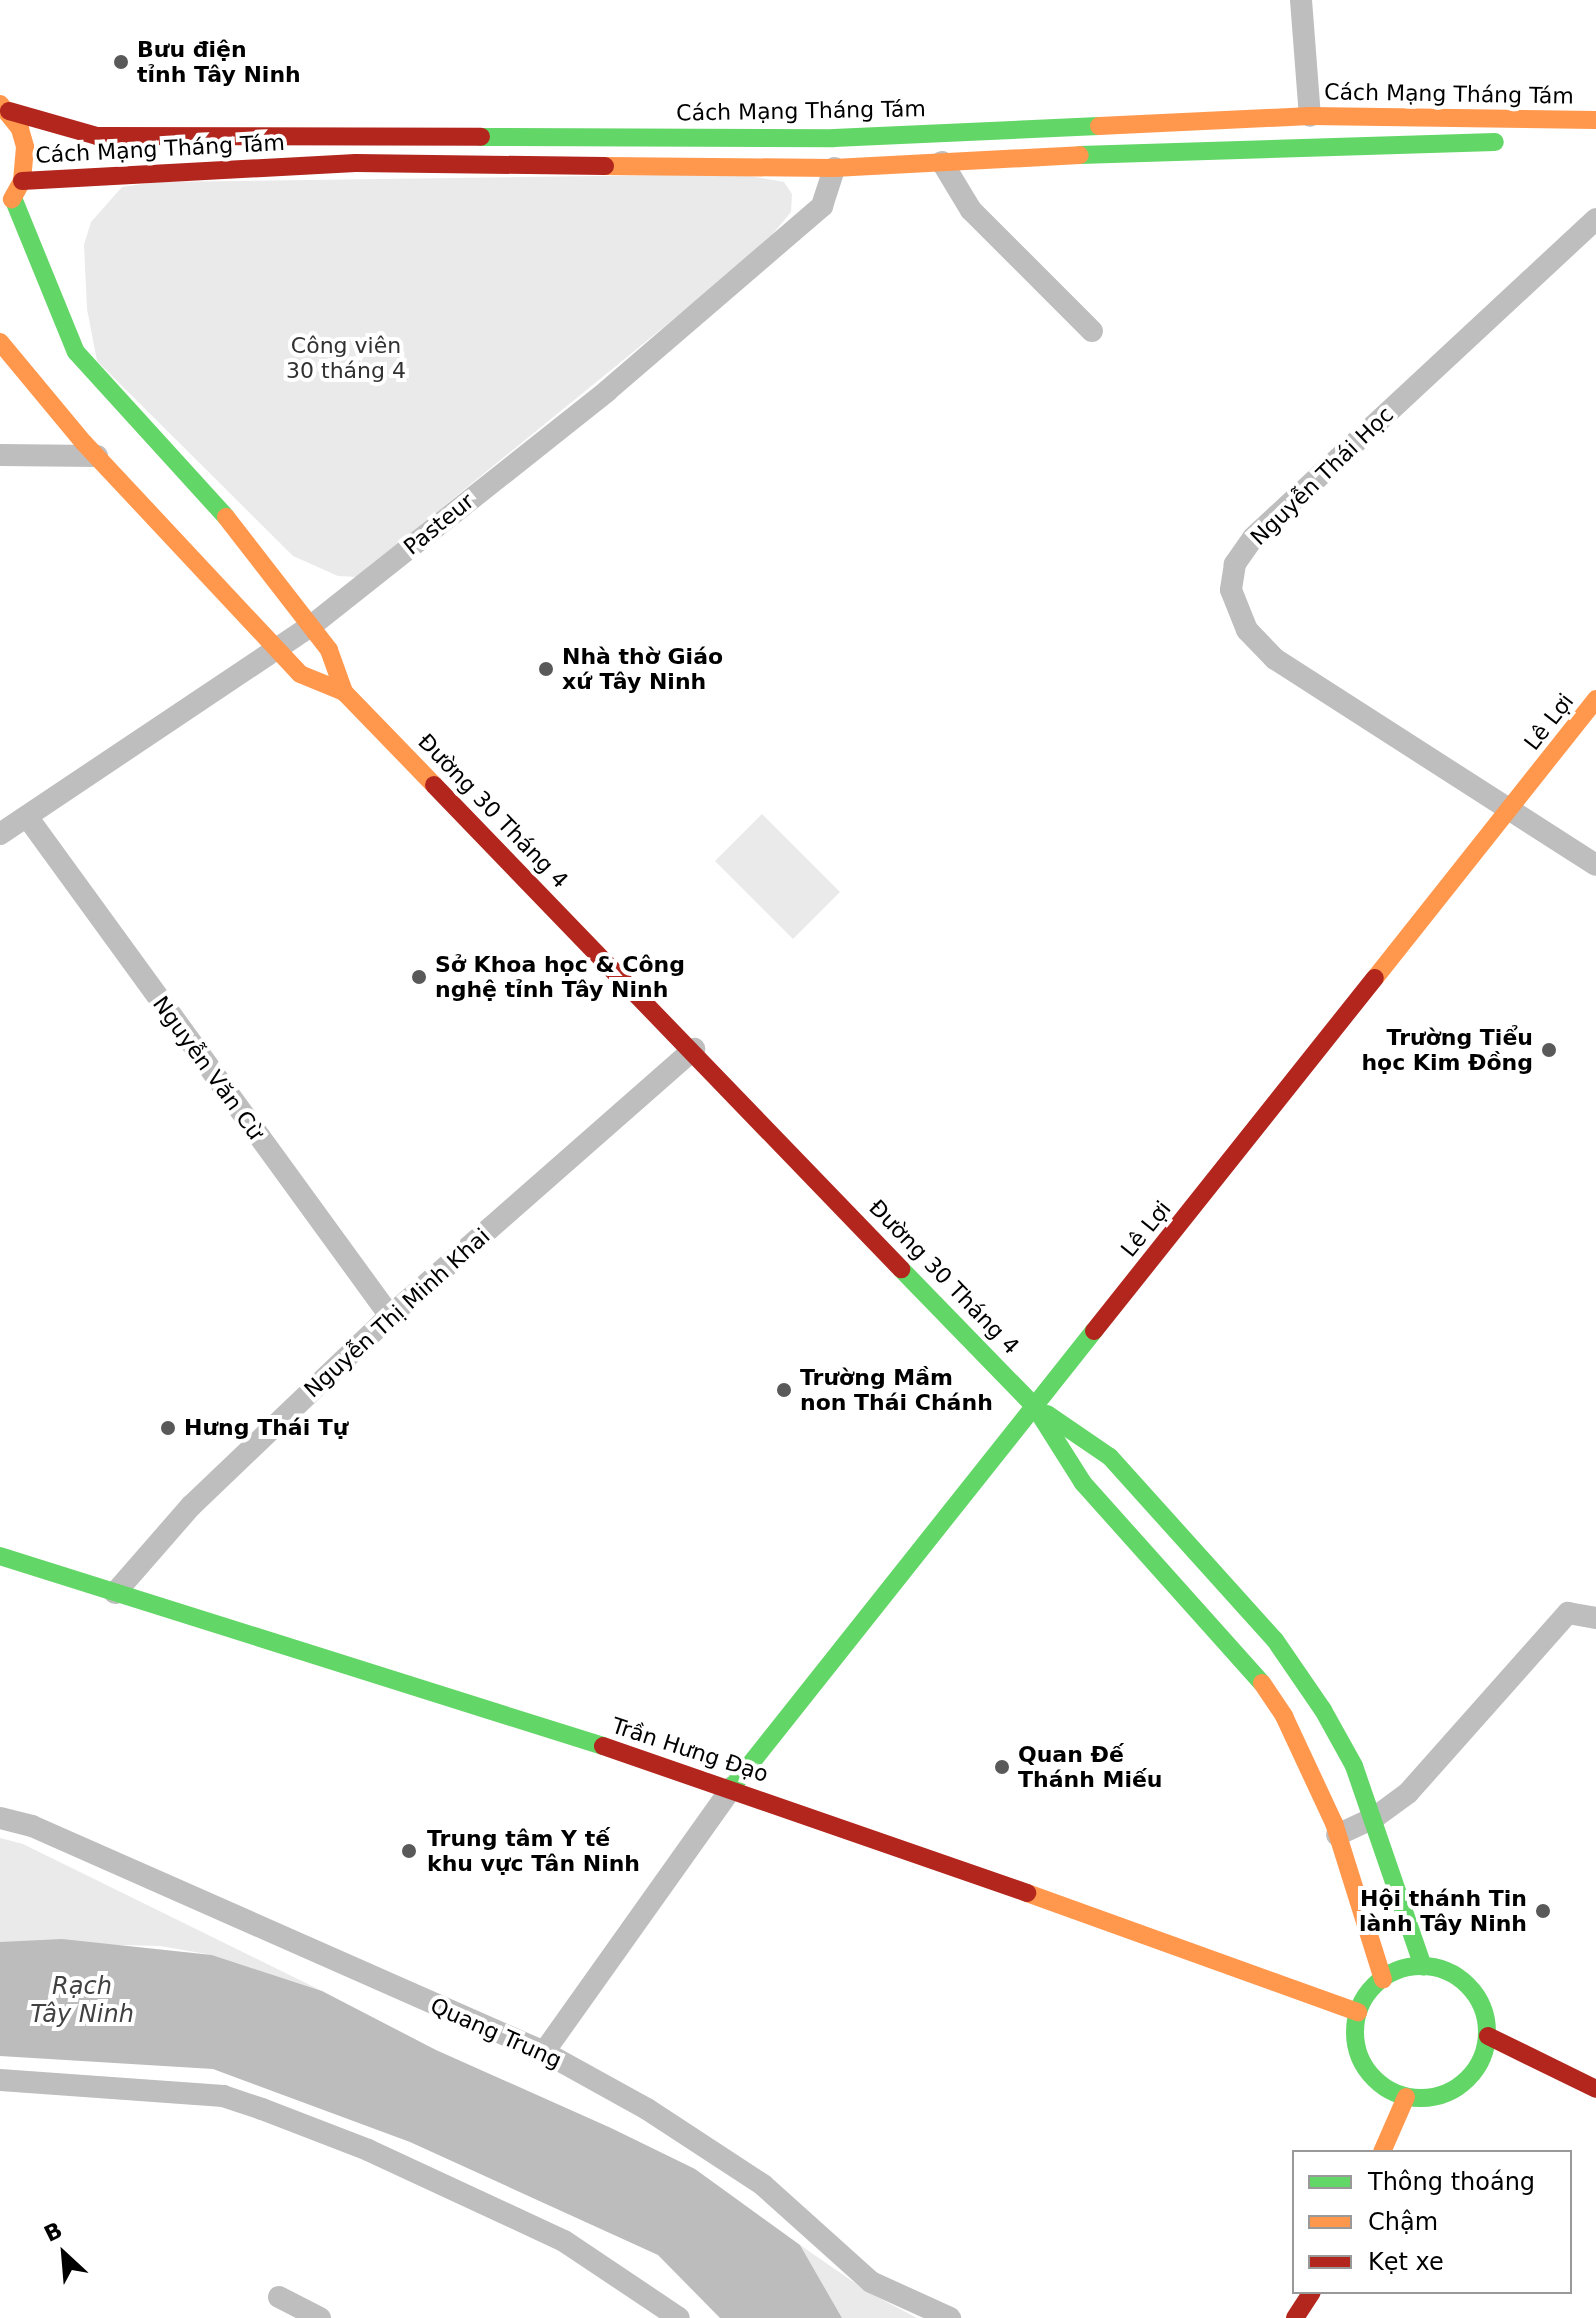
<!DOCTYPE html>
<meta charset="utf-8">
<style>
body{margin:0}
#map{position:relative;width:1596px;height:2318px;overflow:hidden;background:#fff;font-family:"DejaVu Sans",sans-serif}
div>[style]{position:absolute}
.green>*{inset:0;background:#eaeaea}
.water>*{inset:0;background:#bcbcbc}
.street>*{height:22px;margin:-11px;padding:0 11px;transform-origin:11px;border-radius:11px;background:#bebebe}
.fast>*{height:18px;margin:-9px;padding:0 9px;transform-origin:9px;border-radius:9px;background:#63d668}
.fast>.ring{margin:-9px;padding:0;box-sizing:content-box;background:none;border:18px solid #63d668;border-radius:50%}
.slow>*{height:18px;margin:-9px;padding:0 9px;transform-origin:9px;border-radius:9px;background:#ff974d}
.jam>*{height:18px;margin:-9px;padding:0 9px;transform-origin:9px;border-radius:9px;background:#b3261e}
.dots>*{width:22px;height:22px;translate:-50% -50%;box-sizing:border-box;border:4px solid #fff;border-radius:50%}
span{translate:-50% -50%;white-space:nowrap;text-align:center;line-height:1.15;-webkit-text-stroke:8px #fff;paint-order:stroke}
.poi-label{font-size:22px;color:#000;font-weight:700}
.left{translate:0 -50%;text-align:left}
.right{translate:-100% -50%;text-align:right}
.street-label{font-size:22px;color:#000}
.park-label{font-size:22px;color:#303030}
.water-label{font-size:24px;color:#414141;font-style:italic}
.legend{position:absolute;left:1292px;top:2150px;width:280px;height:144px;box-sizing:border-box;background:#fff;border:2px solid #999;margin:0;padding:10px 14px;list-style:none;font-size:24px;color:#000}
.legend li{display:flex;align-items:center;gap:16px;height:40px}
.legend b{width:40px;border:2px solid #999}
.north{position:absolute;left:24px;top:2214px;width:80px;height:80px;-webkit-text-stroke:6px #fff;paint-order:stroke;rotate:334deg;font-size:22px;font-weight:700;line-height:32px;text-align:center;color:#000}
.north::after{content:'';display:block;margin:auto;width:28px;height:36px;background:#000;clip-path:polygon(50% 0,100% 100%,50% 72%,0 100%)}
</style>
<div id="map">
<div class="green">
<div style="clip-path:polygon(739px 174px,784px 182px,792px 194px,791px 212px,762px 247px,357px 577px,338px 576px,293px 556px,97px 361px,87px 309px,84px 245px,91px 222px,122px 187px,156px 182px)"></div>
<div style="clip-path:polygon(762px 814px,840px 892px,793px 939px,715px 861px)"></div>
<div style="clip-path:polygon(0 1838px,23px 1844px,322px 1991px,212px 1955px,160px 1946px,0 1942px)"></div>
<div style="clip-path:polygon(800px 2245px,868px 2292px,917px 2318px,842px 2318px)"></div>
</div>
<div class="water">
<div style="clip-path:polygon(62px 1939px,212px 1955px,322px 1991px,436px 2050px,611px 2128px,695px 2169px,800px 2245px,842px 2318px,720px 2318px,658px 2255px,410px 2142px,213px 2069px,0 2056px,0 1942px)"></div>
</div>
<div class="street">
<div style="left:1301px;top:0;width:116px;rotate:85.6deg"></div>
<div style="left:942px;top:162px;width:56px;rotate:58.9deg"></div>
<div style="left:971px;top:210px;width:171px;rotate:45deg"></div>
<div style="left:1596px;top:219px;width:468px;rotate:137.1deg"></div>
<div style="left:1253px;top:538px;width:32px;rotate:125deg"></div>
<div style="left:1235px;top:564px;width:26px;rotate:99deg"></div>
<div style="left:1231px;top:590px;width:43px;rotate:68.2deg"></div>
<div style="left:1247px;top:630px;width:40px;rotate:46deg"></div>
<div style="left:1275px;top:659px;width:381px;rotate:32.7deg"></div>
<div style="left:0;top:455px;width:97px;rotate:0.6deg"></div>
<div style="left:28px;top:818px;width:616px;rotate:53.99deg"></div>
<div style="left:0;top:834px;width:374px;rotate:-33.8deg"></div>
<div style="left:311px;top:626px;width:378px;rotate:-38.4deg"></div>
<div style="left:607px;top:391px;width:284px;rotate:-40.7deg"></div>
<div style="left:822px;top:206px;width:40px;rotate:-72deg"></div>
<div style="left:115px;top:1593px;width:116px;rotate:-48.9deg"></div>
<div style="left:191px;top:1506px;width:275px;rotate:-43.7deg"></div>
<div style="left:390px;top:1316px;width:405px;rotate:-41.3deg"></div>
<div style="left:0;top:1818px;width:33px;rotate:14deg"></div>
<div style="left:32px;top:1826px;width:560px;rotate:23.82deg"></div>
<div style="left:544px;top:2052px;width:118px;rotate:29deg"></div>
<div style="left:647px;top:2109px;width:139px;rotate:33.2deg"></div>
<div style="left:763px;top:2185px;width:145px;rotate:41.9deg"></div>
<div style="left:871px;top:2282px;width:87px;rotate:24.5deg"></div>
<div style="left:1337px;top:1835px;width:41px;rotate:-24.7deg"></div>
<div style="left:1374px;top:1818px;width:42px;rotate:-36.3deg"></div>
<div style="left:1408px;top:1793px;width:241px;rotate:-48.4deg"></div>
<div style="left:1568px;top:1613px;width:28px;rotate:10deg"></div>
<div style="left:544px;top:2052px;width:325px;rotate:-54.6deg"></div>
<div style="left:0;top:2080px;width:224px;rotate:4.1deg"></div>
<div style="left:223px;top:2096px;width:41px;rotate:18.4deg"></div>
<div style="left:262px;top:2109px;width:114px;rotate:21.1deg"></div>
<div style="left:368px;top:2150px;width:216px;rotate:24.9deg"></div>
<div style="left:564px;top:2241px;width:138px;rotate:33.8deg"></div>
<div style="left:279px;top:2297px;width:46px;rotate:27.1deg"></div>
</div>
<div class="fast">
<div style="left:481px;top:137px;width:353px;rotate:0.2deg"></div>
<div style="left:834px;top:138px;width:265px;rotate:-2.6deg"></div>
<div style="left:1080px;top:155px;width:415px;rotate:-1.8deg"></div>
<div style="left:13px;top:198px;width:166px;rotate:67.8deg"></div>
<div style="left:76px;top:352px;width:223px;rotate:47.7deg"></div>
<div style="left:901px;top:1269px;width:192px;rotate:45.8deg"></div>
<div style="left:1035px;top:1407px;width:90px;rotate:57.7deg"></div>
<div style="left:1083px;top:1483px;width:268px;rotate:48.2deg"></div>
<div style="left:1047px;top:1414px;width:76px;rotate:34.3deg"></div>
<div style="left:1110px;top:1457px;width:246px;rotate:48deg"></div>
<div style="left:1275px;top:1640px;width:85px;rotate:55.6deg"></div>
<div style="left:1323px;top:1710px;width:64px;rotate:61deg"></div>
<div style="left:1354px;top:1766px;width:212px;rotate:71deg"></div>
<div style="left:0;top:1556px;width:632px;rotate:17.49deg"></div>
<div style="left:732px;top:1787px;width:582px;rotate:-51.56deg"></div>
<div class="ring" style="left:1355px;top:1966px;width:114px;height:114px"></div>
</div>
<div class="slow">
<div style="left:0;top:104px;width:32px;rotate:51deg"></div>
<div style="left:20px;top:129px;width:19px;rotate:74deg"></div>
<div style="left:25px;top:147px;width:34px;rotate:95deg"></div>
<div style="left:22px;top:181px;width:21px;rotate:119deg"></div>
<div style="left:1099px;top:126px;width:211px;rotate:-2.7deg"></div>
<div style="left:1310px;top:116px;width:286px;rotate:0.8deg"></div>
<div style="left:605px;top:166px;width:229px;rotate:0.5deg"></div>
<div style="left:834px;top:168px;width:246px;rotate:-3deg"></div>
<div style="left:0;top:342px;width:131px;rotate:50.3deg"></div>
<div style="left:84px;top:443px;width:316px;rotate:46.9deg"></div>
<div style="left:300px;top:674px;width:48px;rotate:22.2deg"></div>
<div style="left:344px;top:692px;width:129px;rotate:45.9deg"></div>
<div style="left:226px;top:517px;width:168px;rotate:52.2deg"></div>
<div style="left:329px;top:650px;width:45px;rotate:70.3deg"></div>
<div style="left:1375px;top:978px;width:356px;rotate:-51.6deg"></div>
<div style="left:1262px;top:1683px;width:40px;rotate:56deg"></div>
<div style="left:1284px;top:1716px;width:118px;rotate:65deg"></div>
<div style="left:1334px;top:1823px;width:164px;rotate:72.6deg"></div>
<div style="left:1027px;top:1893px;width:352px;rotate:19.8deg"></div>
<div style="left:1382px;top:2152px;width:60px;rotate:-66.4deg"></div>
</div>
<div class="jam">
<div style="left:9px;top:111px;width:91px;rotate:15.9deg"></div>
<div style="left:97px;top:136px;width:384px;rotate:0.1deg"></div>
<div style="left:22px;top:181px;width:334px;rotate:-3.1deg"></div>
<div style="left:356px;top:163px;width:249px;rotate:0.7deg"></div>
<div style="left:434px;top:785px;width:673px;rotate:46.02deg"></div>
<div style="left:1094px;top:1331px;width:451px;rotate:-51.5deg"></div>
<div style="left:603px;top:1746px;width:449px;rotate:19.1deg"></div>
<div style="left:1488px;top:2036px;width:120px;rotate:26.1deg"></div>
<div style="left:1295px;top:2318px;width:31px;rotate:-57deg"></div>
</div>
<div class="dots">
<div style="left:121px;top:62px;background:#595959"></div>
<div style="left:546px;top:669px;background:#595959"></div>
<div style="left:419px;top:977px;background:#595959"></div>
<div style="left:1549px;top:1050px;background:#595959"></div>
<div style="left:784px;top:1390px;background:#595959"></div>
<div style="left:168px;top:1428px;background:#595959"></div>
<div style="left:1002px;top:1767px;background:#595959"></div>
<div style="left:409px;top:1851px;background:#595959"></div>
<div style="left:1543px;top:1911px;background:#595959"></div>
</div>
<div class="poi-label">
<span class="left" style="left:137px;top:62px">Bưu điện<br>tỉnh Tây Ninh</span>
<span class="left" style="left:562px;top:669px">Nhà thờ Giáo<br>xứ Tây Ninh</span>
<span class="left" style="left:435px;top:977px">Sở Khoa học &amp; Công<br>nghệ tỉnh Tây Ninh</span>
<span class="right" style="left:1533px;top:1050px">Trường Tiểu<br>học Kim Đồng</span>
<span class="left" style="left:800px;top:1390px">Trường Mầm<br>non Thái Chánh</span>
<span class="left" style="left:184px;top:1428px">Hưng Thái Tự</span>
<span class="left" style="left:1018px;top:1767px">Quan Đế<br>Thánh Miếu</span>
<span class="left" style="left:427px;top:1851px">Trung tâm Y tế<br>khu vực Tân Ninh</span>
<span class="right" style="left:1527px;top:1911px">Hội thánh Tin<br>lành Tây Ninh</span>
</div>
<div class="street-label">
<span style="left:1449px;top:94px;rotate:1deg">Cách Mạng Tháng Tám</span>
<span style="left:801px;top:111px;rotate:-1deg">Cách Mạng Tháng Tám</span>
<span style="left:160px;top:149px;rotate:-3deg">Cách Mạng Tháng Tám</span>
<span style="left:1322px;top:476px;rotate:-44deg">Nguyễn Thái Học</span>
<span style="left:439px;top:524px;rotate:-39deg">Pasteur</span>
<span style="left:1549px;top:722px;rotate:-52deg">Lê Lợi</span>
<span style="left:493px;top:811px;rotate:46deg">Đường 30 Tháng 4</span>
<span style="left:208px;top:1068px;rotate:54deg">Nguyễn Văn Cừ</span>
<span style="left:1146px;top:1229px;rotate:-51deg">Lê Lợi</span>
<span style="left:944px;top:1277px;rotate:46deg">Đường 30 Tháng 4</span>
<span style="left:397px;top:1313px;rotate:-42deg">Nguyễn Thị Minh Khai</span>
<span style="left:690px;top:1750px;rotate:18deg">Trần Hưng Đạo</span>
<span style="left:496px;top:2033px;rotate:24deg">Quang Trung</span>
</div>
<div class="park-label">
<span style="left:346px;top:358px">Công viên<br>30 tháng 4</span>
</div>
<div class="water-label">
<span style="left:82px;top:2001px">Rạch<br>Tây Ninh</span>
</div>
<ul class="legend">
<li><b style="height:10px;background:#63d668"></b>Thông thoáng</li>
<li><b style="height:10px;background:#ff974d"></b>Chậm</li>
<li><b style="height:10px;background:#b3261e"></b>Kẹt xe</li>
</ul>
<div class="north">B</div>
</div>
